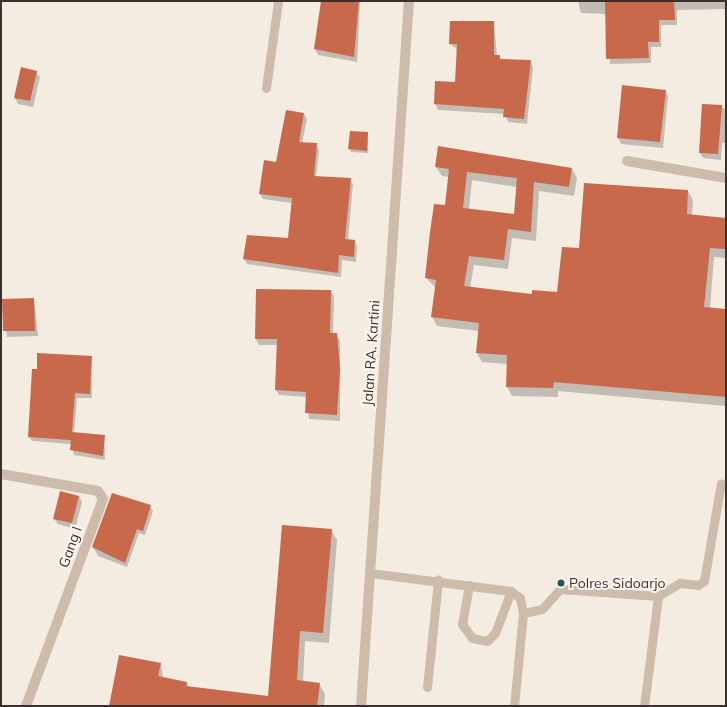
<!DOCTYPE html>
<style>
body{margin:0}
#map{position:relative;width:727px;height:707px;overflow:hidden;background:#f4ebe1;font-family:Mulish,sans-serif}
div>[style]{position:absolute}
.shadow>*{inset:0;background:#0003}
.building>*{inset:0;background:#c8694b}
.lane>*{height:9px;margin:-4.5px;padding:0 4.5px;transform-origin:4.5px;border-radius:4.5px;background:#cdbbac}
.street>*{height:10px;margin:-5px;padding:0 5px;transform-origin:5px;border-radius:5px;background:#cdbbac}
.dots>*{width:11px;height:11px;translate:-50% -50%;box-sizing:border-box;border:2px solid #fbf5ee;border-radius:50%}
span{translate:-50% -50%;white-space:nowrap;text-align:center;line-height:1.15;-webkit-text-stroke:4px #fbf5ee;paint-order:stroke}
.street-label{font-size:14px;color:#3b302b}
.poi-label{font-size:14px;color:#3b302b}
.left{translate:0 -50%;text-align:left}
.frame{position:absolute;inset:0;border:2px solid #3b302b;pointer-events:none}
</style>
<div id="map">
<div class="shadow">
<div style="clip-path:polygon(322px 1px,360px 1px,357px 62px,318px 55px,315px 49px)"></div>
<div style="clip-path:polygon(578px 1px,726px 1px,726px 9px,677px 10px,677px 25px,661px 25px,661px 47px,651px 47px,651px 63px,610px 64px,606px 14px,581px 13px)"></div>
<div style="clip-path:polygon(451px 22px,494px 22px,497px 56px,502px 60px,530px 61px,533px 67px,527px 124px,508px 122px,505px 114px,438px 110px,435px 104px,436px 82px,456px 83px,458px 50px,450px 44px)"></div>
<div style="clip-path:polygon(36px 72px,40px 77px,33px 107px,18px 104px,15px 98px)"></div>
<div style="clip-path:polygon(623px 86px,665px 91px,668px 96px,663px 148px,621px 144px,618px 138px)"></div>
<div style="clip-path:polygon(721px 106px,726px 110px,726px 143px,722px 143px,721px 160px,703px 158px,700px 153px)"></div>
<div style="clip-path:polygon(304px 114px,307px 119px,302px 143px,316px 144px,319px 150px,316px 177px,350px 179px,353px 184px,348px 240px,354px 241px,357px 246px,356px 262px,342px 260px,341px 277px,247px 264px,244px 259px,288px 239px,292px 203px,263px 199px,260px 194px,265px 161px,277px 163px)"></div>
<div style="clip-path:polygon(368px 133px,368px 153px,351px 152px,349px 149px)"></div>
<div style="clip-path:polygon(evenodd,436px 167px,572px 169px,577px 178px,574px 196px,539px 191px,536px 241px,512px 238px,508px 269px,474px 265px,470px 288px,533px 295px,558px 294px,580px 249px,688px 191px,693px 200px,692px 216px,726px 219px,726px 258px,714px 257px,710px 308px,726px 310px,726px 406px,558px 391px,558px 397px,512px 396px,507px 387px,507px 364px,482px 362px,477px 353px,479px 331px,437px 326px,432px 317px,436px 288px,426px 278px,446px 207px,449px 177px,442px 176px,436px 167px,472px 180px,517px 187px,515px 215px,469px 209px,472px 180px)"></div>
<div style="clip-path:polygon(331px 291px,334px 297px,333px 334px,340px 340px,340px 421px,309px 419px,307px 397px,279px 395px,276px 390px,278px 345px,259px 345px,256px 339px)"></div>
<div style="clip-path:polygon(34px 299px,38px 336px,7px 337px,3px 300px)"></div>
<div style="clip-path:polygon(91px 357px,92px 398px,77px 398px,74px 433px,104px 436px,105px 460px,74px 455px,71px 444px,32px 441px,29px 437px,38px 370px)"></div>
<div style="clip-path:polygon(79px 496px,82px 502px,75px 529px,58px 524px,54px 519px)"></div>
<div style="clip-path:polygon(150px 506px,153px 511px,145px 535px,139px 533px,127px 567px,98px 556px,93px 547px)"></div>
<div style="clip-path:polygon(331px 530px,337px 540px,329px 643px,305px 641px,303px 682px,319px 684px,325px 694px,324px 706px,110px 706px,161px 664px,163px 678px,187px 683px,189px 687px,268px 700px)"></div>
</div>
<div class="building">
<div style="clip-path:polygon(321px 1px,359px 1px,354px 57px,314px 49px)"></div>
<div style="clip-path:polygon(605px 1px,674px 1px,675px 20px,659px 20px,659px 42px,648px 42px,649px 58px,606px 59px)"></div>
<div style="clip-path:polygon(450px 21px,494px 21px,494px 55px,500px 55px,500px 59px,531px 60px,524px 119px,503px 117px,504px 109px,434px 104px,435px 81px,455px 82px,457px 44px,449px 44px)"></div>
<div style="clip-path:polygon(21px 67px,37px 71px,30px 101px,14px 98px)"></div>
<div style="clip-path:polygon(622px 85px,666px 90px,660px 142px,617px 138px)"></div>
<div style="clip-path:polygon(702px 104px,722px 105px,718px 154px,699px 153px)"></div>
<div style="clip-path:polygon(286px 110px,304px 113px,299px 142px,317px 143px,314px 176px,351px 178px,345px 239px,355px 240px,354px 257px,339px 255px,338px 273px,243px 259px,247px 235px,288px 238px,292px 198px,259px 194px,264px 160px,276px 162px)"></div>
<div style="clip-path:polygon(350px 131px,368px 132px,367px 151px,348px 149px)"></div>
<div style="clip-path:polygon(evenodd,438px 146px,572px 168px,569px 187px,534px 182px,531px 232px,508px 229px,504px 260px,469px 256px,464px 286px,532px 294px,532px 290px,557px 292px,562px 247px,579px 248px,584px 183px,688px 190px,687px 214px,726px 218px,726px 249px,710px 248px,704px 307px,726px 309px,726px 397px,554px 382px,553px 388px,506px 387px,507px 355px,476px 353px,479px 323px,431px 317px,436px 280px,425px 278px,430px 232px,434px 204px,445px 205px,449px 169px,435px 167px,438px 146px,467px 172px,517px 178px,514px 214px,463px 208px,467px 172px)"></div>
<div style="clip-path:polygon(256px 289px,331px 290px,330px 333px,337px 333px,340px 369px,337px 415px,305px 413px,306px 392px,275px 390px,277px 339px,255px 339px)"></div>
<div style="clip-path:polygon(34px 298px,35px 331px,3px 331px,2px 299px)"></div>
<div style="clip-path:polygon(37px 353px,92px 356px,90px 394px,75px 393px,72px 432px,105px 435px,103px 456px,70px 450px,71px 440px,28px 437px,32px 369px,37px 369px)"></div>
<div style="clip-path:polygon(60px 491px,79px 496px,72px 523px,53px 519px)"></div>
<div style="clip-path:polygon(112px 493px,151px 505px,143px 531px,137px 529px,125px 563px,92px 547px)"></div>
<div style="clip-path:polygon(282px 525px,332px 529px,323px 633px,300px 631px,297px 680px,320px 683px,317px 706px,109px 706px,119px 655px,161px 663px,158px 676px,187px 682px,186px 686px,268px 696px)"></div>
</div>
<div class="lane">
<div style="left:266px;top:88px;width:88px;rotate:-82.1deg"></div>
<div style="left:370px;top:573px;width:142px;rotate:7.3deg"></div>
<div style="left:511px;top:591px;width:11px;rotate:38deg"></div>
<div style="left:520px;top:598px;width:15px;rotate:79deg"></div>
<div style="left:523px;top:613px;width:93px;rotate:95.5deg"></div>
<div style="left:469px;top:585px;width:40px;rotate:100deg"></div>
<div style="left:462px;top:624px;width:17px;rotate:54deg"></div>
<div style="left:472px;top:638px;width:15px;rotate:11deg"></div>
<div style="left:487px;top:641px;width:11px;rotate:-45deg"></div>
<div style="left:495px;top:633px;width:45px;rotate:-69.1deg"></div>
<div style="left:523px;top:613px;width:19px;rotate:-12deg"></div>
<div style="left:542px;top:609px;width:27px;rotate:-48deg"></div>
<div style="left:560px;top:589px;width:98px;rotate:4.1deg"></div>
<div style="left:427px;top:687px;width:108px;rotate:-84.1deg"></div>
<div style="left:644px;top:706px;width:111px;rotate:-82.7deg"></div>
<div style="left:658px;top:596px;width:26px;rotate:-31deg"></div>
<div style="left:680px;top:583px;width:18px;rotate:6deg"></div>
<div style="left:698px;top:585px;width:7px;rotate:-34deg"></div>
<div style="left:704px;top:581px;width:99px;rotate:-80.2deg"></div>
</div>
<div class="street">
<div style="left:627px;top:161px;width:100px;rotate:9.7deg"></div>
<div style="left:1px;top:474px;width:98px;rotate:9.9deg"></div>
<div style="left:98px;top:491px;width:9px;rotate:58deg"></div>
<div style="left:103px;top:499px;width:221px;rotate:110.4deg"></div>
<div style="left:361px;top:706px;width:707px;rotate:-86.11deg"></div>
</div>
<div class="dots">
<div style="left:561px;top:583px;background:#1f5a5e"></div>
</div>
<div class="street-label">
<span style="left:371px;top:353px;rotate:-86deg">Jalan RA. Kartini</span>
<span style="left:70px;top:547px;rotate:-70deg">Gang I</span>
</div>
<div class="poi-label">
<span class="left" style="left:569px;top:583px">Polres Sidoarjo</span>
</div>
<div class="frame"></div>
</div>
